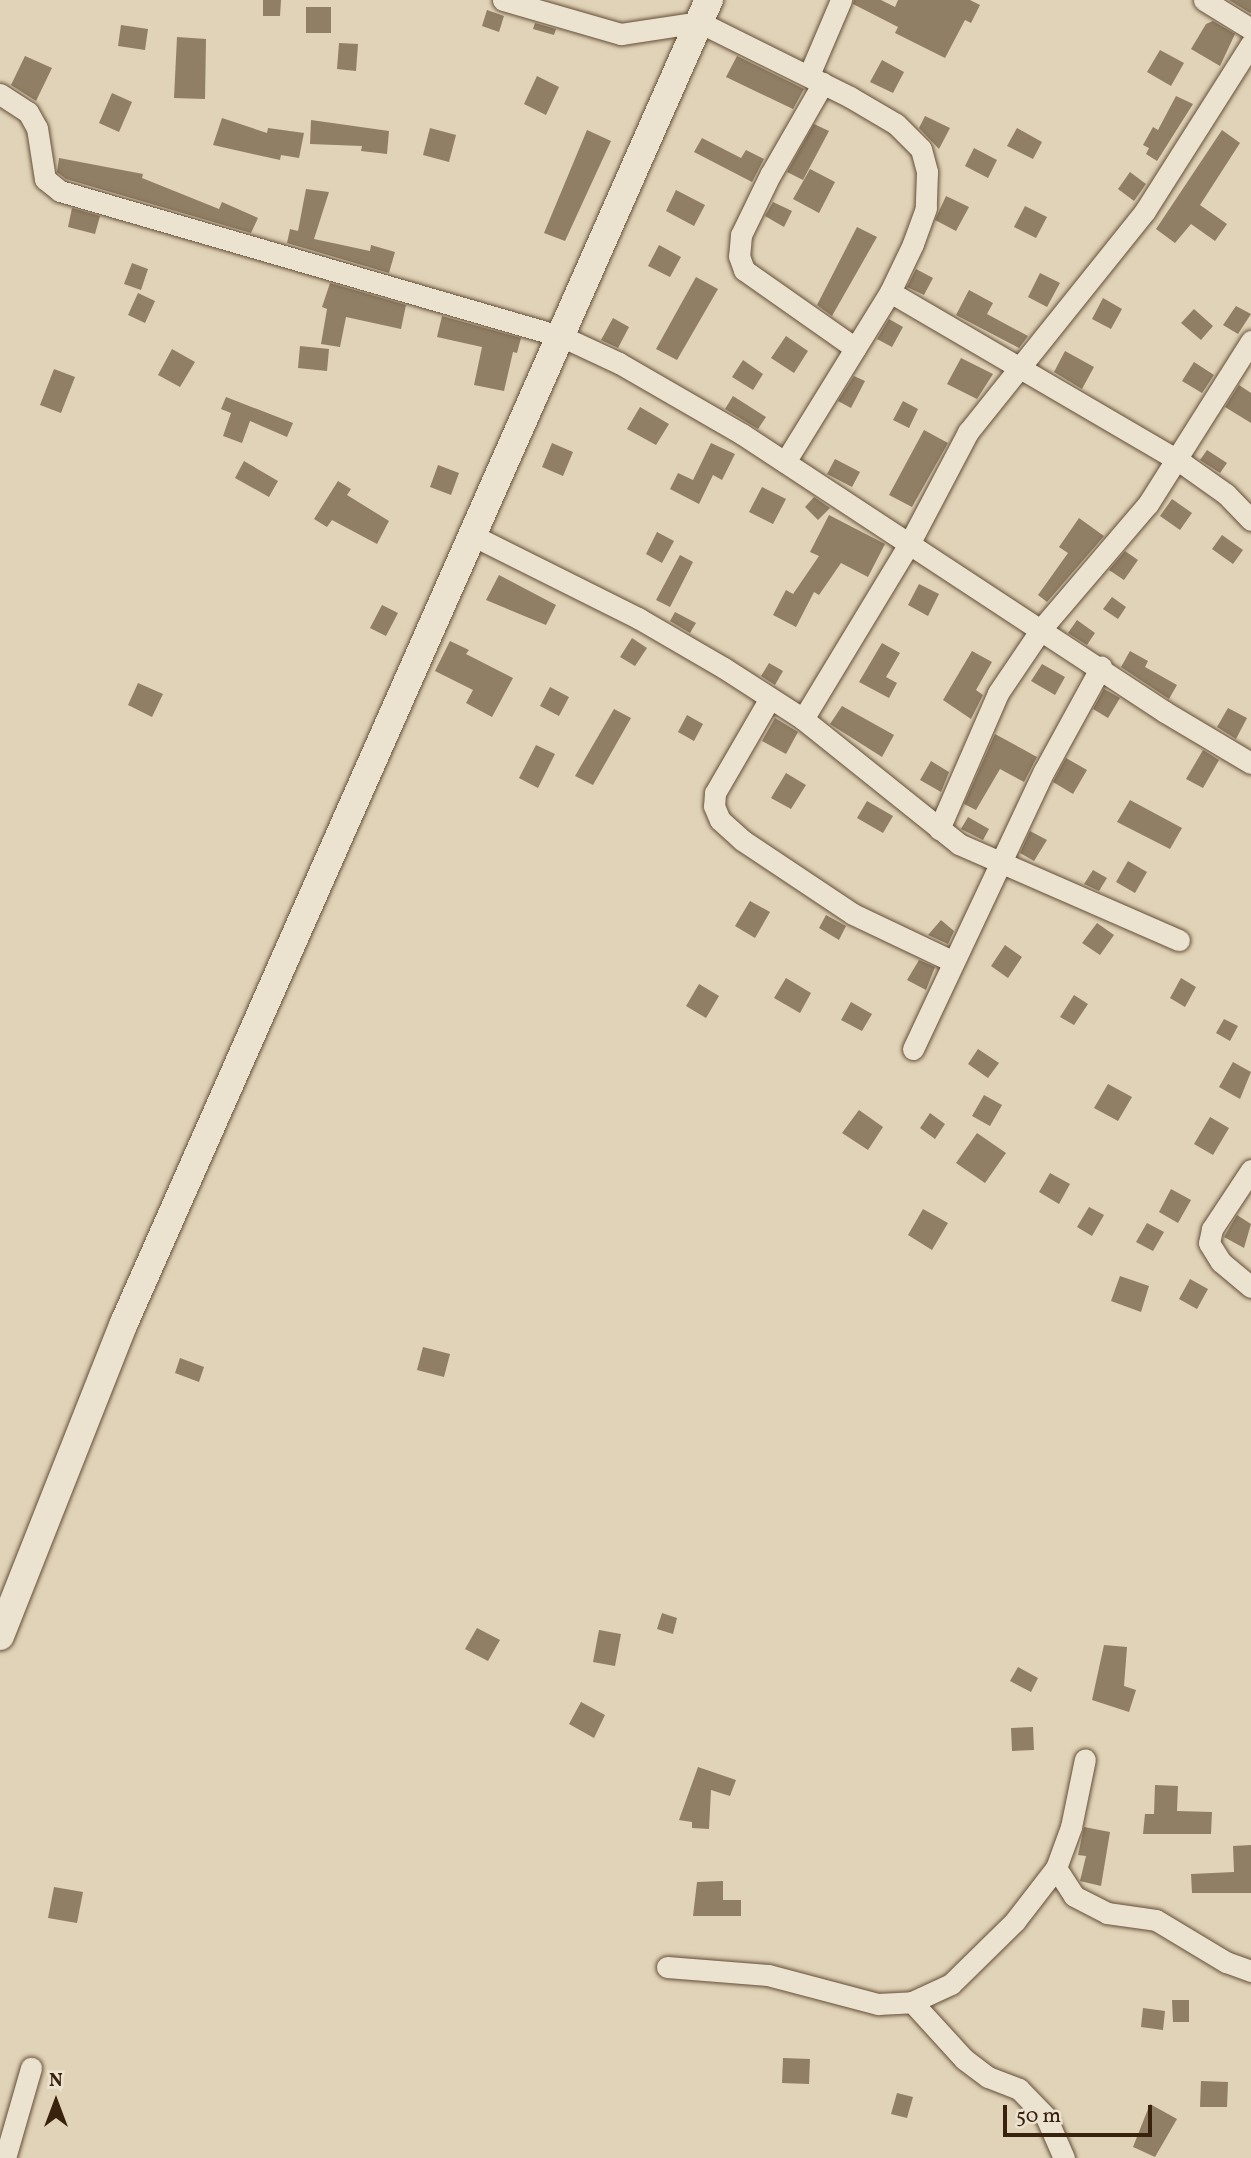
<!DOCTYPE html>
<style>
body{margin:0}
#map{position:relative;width:1251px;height:2158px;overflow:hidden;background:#e1d3b7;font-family:Vollkorn,serif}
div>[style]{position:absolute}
.building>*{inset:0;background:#907e65}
.roads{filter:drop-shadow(0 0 2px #624e38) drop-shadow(0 0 2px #624e38)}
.street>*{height:21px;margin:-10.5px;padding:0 10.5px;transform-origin:10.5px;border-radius:10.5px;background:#ece2d0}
.secondary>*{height:28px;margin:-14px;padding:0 14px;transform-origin:14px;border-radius:14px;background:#ece2d0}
span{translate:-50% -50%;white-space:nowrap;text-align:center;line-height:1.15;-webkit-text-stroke:6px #ece2d0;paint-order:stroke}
.north{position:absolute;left:21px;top:2067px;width:70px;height:70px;-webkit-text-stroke:5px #ece2d0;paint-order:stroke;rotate:0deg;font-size:19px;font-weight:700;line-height:28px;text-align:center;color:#38210d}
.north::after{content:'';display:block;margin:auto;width:24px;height:32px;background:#38210d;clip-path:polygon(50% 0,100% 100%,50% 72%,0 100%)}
.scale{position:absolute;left:1003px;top:2105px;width:149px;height:32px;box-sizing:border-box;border:4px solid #38210d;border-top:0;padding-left:9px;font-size:21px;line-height:24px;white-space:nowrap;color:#38210d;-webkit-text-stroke:5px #ece2d0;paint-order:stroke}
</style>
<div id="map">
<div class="building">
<div style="clip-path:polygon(263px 0,281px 0,280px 16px,263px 16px)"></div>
<div style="clip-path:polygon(854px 0,881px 0,895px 7px,898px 0,970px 0,980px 5px,971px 23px,965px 20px,945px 58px,895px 33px,898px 27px,853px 4px)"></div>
<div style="clip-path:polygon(1229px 0,1251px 0,1251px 12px,1250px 13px)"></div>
<div style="clip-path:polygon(306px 7px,331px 7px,331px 33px,306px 33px)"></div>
<div style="clip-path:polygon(487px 10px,504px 16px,499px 32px,482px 26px)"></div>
<div style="clip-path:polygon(1213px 21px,1235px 34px,1220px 66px,1191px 49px,1206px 24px)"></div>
<div style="clip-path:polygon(535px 23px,556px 29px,554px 35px,533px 29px)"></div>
<div style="clip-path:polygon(121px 25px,148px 29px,145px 50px,118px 46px)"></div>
<div style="clip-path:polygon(177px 37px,206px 39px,205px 99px,174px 98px)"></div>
<div style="clip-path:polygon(339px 43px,358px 44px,356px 71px,337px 69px)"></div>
<div style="clip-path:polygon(1160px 50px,1184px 63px,1171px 86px,1147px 72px)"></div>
<div style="clip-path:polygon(25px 56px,52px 68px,36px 101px,11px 85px)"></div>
<div style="clip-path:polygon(737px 56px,804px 89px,793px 109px,726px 77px)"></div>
<div style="clip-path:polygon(882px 60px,904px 72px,893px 93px,870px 82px)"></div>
<div style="clip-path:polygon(537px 76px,559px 87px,546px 115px,524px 104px)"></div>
<div style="clip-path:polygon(112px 93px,132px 102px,119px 132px,99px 123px)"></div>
<div style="clip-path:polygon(1176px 96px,1193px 104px,1157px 161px,1146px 154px,1149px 148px,1143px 145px,1153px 127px,1158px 130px)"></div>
<div style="clip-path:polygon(925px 116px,950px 128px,939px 149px,919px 128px)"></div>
<div style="clip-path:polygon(222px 118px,267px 133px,268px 128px,304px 133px,299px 158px,281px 155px,280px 160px,213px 145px)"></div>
<div style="clip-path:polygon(311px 120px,389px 131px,387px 154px,361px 151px,362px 146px,310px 144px)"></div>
<div style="clip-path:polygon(814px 124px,829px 131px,803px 180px,787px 172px)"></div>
<div style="clip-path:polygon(430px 128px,456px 135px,449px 162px,423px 155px)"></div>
<div style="clip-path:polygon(1017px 128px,1042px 142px,1033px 159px,1007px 146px)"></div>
<div style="clip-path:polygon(587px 130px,611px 141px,565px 241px,544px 233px)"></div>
<div style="clip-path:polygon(1222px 130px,1240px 143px,1200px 205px,1227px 224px,1215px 241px,1191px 224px,1175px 243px,1156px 229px)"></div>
<div style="clip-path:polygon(702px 138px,741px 158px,746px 150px,764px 159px,752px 182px,694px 152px)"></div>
<div style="clip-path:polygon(974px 148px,997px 160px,988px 178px,965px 166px)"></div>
<div style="clip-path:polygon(59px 158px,143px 174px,142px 178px,219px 209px,222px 202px,258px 218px,251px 233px,66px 179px,57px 172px)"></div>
<div style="clip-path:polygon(810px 169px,835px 182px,819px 213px,793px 199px)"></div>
<div style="clip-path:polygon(1130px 172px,1146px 184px,1134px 201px,1118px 189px)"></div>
<div style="clip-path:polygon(306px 189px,329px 192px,314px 239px,370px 251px,371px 245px,395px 252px,389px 273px,287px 243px,290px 229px,298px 231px)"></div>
<div style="clip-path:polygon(676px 190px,705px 205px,694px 226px,666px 211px)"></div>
<div style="clip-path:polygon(946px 196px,969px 207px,956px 231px,935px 220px)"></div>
<div style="clip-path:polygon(773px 202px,792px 211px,784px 227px,765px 216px)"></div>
<div style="clip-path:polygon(1025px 206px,1047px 217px,1036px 238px,1014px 227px)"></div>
<div style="clip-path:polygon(72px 208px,100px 216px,95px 234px,68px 227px)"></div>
<div style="clip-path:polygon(857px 227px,877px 237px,832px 316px,817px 305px)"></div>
<div style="clip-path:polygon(659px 245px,681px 257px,670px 277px,648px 266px)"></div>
<div style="clip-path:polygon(132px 263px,148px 269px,141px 290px,124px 284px)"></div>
<div style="clip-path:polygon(916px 269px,933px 278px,924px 295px,907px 287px)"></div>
<div style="clip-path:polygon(1040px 273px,1060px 283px,1047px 307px,1028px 297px)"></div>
<div style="clip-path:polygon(696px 277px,718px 289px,677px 360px,656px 349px)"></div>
<div style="clip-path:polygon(330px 283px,406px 305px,401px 329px,346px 317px,340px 347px,321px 344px,327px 309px,322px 307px)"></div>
<div style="clip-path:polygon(969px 290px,993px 303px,987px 314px,1028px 336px,1019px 348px,956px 315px)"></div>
<div style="clip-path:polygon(138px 293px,155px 301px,145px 323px,128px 315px)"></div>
<div style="clip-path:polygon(1103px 298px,1122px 309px,1111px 329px,1092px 319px)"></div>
<div style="clip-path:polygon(1236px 306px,1251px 314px,1238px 334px,1223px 325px)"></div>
<div style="clip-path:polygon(1194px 309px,1213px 326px,1201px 340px,1181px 323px)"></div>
<div style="clip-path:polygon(442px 316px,521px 338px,517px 353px,513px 352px,504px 391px,474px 385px,482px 347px,437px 337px)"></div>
<div style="clip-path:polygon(613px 318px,629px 327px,618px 348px,601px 340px)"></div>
<div style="clip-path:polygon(889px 319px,903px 327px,892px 347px,877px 339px)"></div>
<div style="clip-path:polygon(786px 336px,808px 351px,794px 373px,771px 358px)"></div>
<div style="clip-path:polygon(300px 346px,329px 349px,327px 371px,298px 368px)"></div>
<div style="clip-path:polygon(172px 349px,195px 362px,180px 387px,158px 375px)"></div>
<div style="clip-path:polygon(1065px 351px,1094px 367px,1082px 389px,1054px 372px)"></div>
<div style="clip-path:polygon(961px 358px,993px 374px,977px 399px,947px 384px)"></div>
<div style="clip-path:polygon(743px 360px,763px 374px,753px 390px,732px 377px)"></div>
<div style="clip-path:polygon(1194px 362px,1214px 375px,1202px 393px,1182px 381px)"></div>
<div style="clip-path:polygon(54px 369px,75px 377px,61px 413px,40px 405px)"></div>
<div style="clip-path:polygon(854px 376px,865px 381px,851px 408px,838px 401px)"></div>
<div style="clip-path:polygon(1239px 385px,1251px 393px,1251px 423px,1225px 407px)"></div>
<div style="clip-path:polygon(733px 396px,766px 417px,758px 429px,725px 409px)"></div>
<div style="clip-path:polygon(226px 397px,293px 423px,287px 437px,250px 421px,242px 443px,223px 436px,231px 413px,221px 409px)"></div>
<div style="clip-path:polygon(903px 401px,918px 409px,909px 428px,893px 420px)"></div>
<div style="clip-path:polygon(640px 407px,669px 424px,656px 445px,627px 429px)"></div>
<div style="clip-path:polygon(924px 430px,948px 443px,912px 507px,889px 495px)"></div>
<div style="clip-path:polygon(552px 443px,573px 452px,563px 476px,542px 467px)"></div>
<div style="clip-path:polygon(711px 443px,735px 454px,722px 480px,713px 475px,699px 504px,670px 489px,678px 473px,693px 480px)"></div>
<div style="clip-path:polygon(1207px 450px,1227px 463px,1220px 473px,1200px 460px)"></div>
<div style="clip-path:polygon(835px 459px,860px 472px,852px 487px,827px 474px)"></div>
<div style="clip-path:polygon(244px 461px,278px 481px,269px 497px,235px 478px)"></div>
<div style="clip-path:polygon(438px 465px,459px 473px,451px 495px,430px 487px)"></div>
<div style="clip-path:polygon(338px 481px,351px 489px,347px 495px,389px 521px,377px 544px,332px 520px,327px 527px,314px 519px)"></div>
<div style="clip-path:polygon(762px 487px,786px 499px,773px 524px,749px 512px)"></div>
<div style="clip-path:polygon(814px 497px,830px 508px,818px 520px,805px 507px)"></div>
<div style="clip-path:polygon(1172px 499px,1192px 513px,1180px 530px,1160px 516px)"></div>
<div style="clip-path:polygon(829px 515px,885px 544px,868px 577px,841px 563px,819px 595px,814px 592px,796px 627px,773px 615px,786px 590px,793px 594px,819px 556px,810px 552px)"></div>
<div style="clip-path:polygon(1079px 518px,1104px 536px,1047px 602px,1038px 595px,1068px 553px,1059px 547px)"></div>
<div style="clip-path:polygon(657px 532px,674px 541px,662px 563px,646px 554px)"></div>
<div style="clip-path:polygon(1222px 535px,1243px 550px,1233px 564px,1212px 549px)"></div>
<div style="clip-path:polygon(1125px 551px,1138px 560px,1124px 580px,1109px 570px)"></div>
<div style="clip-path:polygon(680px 555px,693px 562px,670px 607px,656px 600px)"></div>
<div style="clip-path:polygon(499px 575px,556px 605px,546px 625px,486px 600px)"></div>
<div style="clip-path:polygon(919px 584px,939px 594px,928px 616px,908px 605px)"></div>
<div style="clip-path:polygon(1112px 597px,1126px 607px,1118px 619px,1103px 609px)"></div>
<div style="clip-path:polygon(382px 605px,398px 613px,386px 636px,370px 628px)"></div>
<div style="clip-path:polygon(675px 612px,696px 623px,690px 633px,670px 621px)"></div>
<div style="clip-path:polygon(1077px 620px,1095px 633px,1087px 645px,1068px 633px)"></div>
<div style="clip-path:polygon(632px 638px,647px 648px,635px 666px,620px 657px)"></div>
<div style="clip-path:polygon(450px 641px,469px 650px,466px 654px,513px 678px,492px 717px,466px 703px,473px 690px,435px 671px)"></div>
<div style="clip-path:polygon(882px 643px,900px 653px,886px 677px,897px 683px,889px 698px,859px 682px)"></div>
<div style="clip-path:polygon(972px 651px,992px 662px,976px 690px,983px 695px,971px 719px,943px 700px)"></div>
<div style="clip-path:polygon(1130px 651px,1148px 661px,1145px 667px,1177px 685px,1169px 699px,1121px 667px)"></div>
<div style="clip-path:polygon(769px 663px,783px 671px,775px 685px,761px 676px)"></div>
<div style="clip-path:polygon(1042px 664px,1065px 677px,1055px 695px,1031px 681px)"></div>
<div style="clip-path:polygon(138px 683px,163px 694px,152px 717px,128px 705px)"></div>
<div style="clip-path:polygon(550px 687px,569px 697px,559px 716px,540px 706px)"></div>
<div style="clip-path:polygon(1104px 689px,1120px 698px,1108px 718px,1093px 709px)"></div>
<div style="clip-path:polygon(842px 706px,894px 735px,882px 757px,830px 724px)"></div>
<div style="clip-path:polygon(1228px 708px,1247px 718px,1236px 739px,1217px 727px)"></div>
<div style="clip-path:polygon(614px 709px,631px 718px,593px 785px,575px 776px)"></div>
<div style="clip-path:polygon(687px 715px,703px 724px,694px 741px,678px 732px)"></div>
<div style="clip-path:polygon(775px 718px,798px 732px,786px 754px,762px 741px)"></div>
<div style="clip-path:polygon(995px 734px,1037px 757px,1024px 782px,1000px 769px,976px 810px,964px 804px)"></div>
<div style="clip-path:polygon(536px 745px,555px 754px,538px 788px,519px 778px)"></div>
<div style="clip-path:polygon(1203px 750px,1219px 760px,1203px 788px,1186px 779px)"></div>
<div style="clip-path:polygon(1066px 758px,1087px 770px,1073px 794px,1053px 782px)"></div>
<div style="clip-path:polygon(931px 761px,949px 772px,941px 792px,920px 780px)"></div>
<div style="clip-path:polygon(786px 773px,806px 785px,791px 809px,771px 798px)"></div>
<div style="clip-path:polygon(1130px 800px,1182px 828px,1170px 849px,1117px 822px)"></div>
<div style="clip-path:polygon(867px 801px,893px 816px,883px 833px,857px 818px)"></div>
<div style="clip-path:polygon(968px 817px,989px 829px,983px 840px,961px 829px)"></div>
<div style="clip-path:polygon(1030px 831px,1047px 840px,1034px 861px,1020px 853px)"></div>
<div style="clip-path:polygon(1128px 861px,1147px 872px,1135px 893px,1116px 882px)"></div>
<div style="clip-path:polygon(1093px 870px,1107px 878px,1099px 891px,1084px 884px)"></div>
<div style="clip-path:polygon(750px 901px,770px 912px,755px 938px,735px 926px)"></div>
<div style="clip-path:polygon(826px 915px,846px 926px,839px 940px,819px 928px)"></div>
<div style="clip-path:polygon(941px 920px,954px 931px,948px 944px,928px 935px)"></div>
<div style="clip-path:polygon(1097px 923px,1114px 935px,1100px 955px,1082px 943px)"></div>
<div style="clip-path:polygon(1005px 945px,1022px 957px,1008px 978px,991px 966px)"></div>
<div style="clip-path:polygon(919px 960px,935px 967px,926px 990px,907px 980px)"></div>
<div style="clip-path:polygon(786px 978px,811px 993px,800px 1013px,774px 998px)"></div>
<div style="clip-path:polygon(1181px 978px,1196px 987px,1185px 1007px,1170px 998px)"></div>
<div style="clip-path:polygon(699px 984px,719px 996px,706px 1018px,686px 1006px)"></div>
<div style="clip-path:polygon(1074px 995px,1088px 1004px,1074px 1025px,1060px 1017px)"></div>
<div style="clip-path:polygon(851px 1002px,872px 1014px,862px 1031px,841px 1020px)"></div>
<div style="clip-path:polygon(1224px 1019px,1238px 1026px,1230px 1041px,1216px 1033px)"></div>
<div style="clip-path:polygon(978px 1049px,999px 1063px,988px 1078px,968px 1064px)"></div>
<div style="clip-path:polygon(1233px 1062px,1251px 1072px,1240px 1099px,1219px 1087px)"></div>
<div style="clip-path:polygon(1108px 1084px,1132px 1097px,1118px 1121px,1094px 1108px)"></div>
<div style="clip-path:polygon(984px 1095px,1002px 1105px,990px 1126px,972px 1116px)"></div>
<div style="clip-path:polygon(859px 1110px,883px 1127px,868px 1150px,842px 1133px)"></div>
<div style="clip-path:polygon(930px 1113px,945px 1124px,935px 1139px,920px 1128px)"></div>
<div style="clip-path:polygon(1210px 1117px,1229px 1128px,1213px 1155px,1194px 1144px)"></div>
<div style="clip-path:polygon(977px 1133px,1006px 1153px,985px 1183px,956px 1163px)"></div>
<div style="clip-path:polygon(1050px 1173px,1070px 1184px,1059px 1204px,1039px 1192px)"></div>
<div style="clip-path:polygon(1171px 1189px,1191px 1200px,1178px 1223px,1159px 1212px)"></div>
<div style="clip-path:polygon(1089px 1207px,1104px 1215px,1092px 1236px,1077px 1227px)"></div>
<div style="clip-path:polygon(923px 1209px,948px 1223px,932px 1250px,908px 1235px)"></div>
<div style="clip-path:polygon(1237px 1215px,1251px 1224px,1244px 1248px,1224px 1237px)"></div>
<div style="clip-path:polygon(1147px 1223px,1164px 1232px,1153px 1251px,1136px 1242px)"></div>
<div style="clip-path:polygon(1120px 1276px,1149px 1286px,1141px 1312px,1111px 1301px)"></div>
<div style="clip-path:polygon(1190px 1279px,1208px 1289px,1197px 1309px,1179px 1299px)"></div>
<div style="clip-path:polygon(423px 1347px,450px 1354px,444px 1377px,417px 1370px)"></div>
<div style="clip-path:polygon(180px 1358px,204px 1367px,199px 1382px,175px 1373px)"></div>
<div style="clip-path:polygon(662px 1613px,677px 1618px,673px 1634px,657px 1629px)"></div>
<div style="clip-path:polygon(477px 1628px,500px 1640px,488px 1661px,465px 1649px)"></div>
<div style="clip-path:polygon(599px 1630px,621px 1634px,615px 1666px,593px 1662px)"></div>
<div style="clip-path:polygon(1104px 1645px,1127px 1647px,1124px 1686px,1136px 1690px,1129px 1712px,1092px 1700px)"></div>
<div style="clip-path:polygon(1018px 1667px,1038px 1678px,1031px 1692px,1010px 1681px)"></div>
<div style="clip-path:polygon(581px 1702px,605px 1715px,594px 1738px,569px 1724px)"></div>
<div style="clip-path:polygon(1033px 1727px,1034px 1750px,1012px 1751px,1011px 1728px)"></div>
<div style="clip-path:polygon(698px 1767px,736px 1780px,730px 1796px,711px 1790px,709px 1829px,692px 1828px,692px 1822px,679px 1820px)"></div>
<div style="clip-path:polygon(1155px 1785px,1178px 1786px,1177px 1811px,1212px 1812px,1211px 1834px,1143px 1834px,1145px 1814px,1154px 1814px)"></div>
<div style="clip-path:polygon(1084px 1827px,1110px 1832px,1101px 1886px,1080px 1881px,1086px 1856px,1078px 1855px)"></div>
<div style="clip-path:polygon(1251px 1845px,1251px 1893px,1192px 1893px,1191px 1874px,1234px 1872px,1233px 1846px)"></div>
<div style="clip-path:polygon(723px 1881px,723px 1900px,741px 1900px,741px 1916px,693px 1916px,697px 1882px)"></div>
<div style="clip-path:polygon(54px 1887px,83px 1892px,77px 1923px,48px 1918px)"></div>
<div style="clip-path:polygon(1172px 2000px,1189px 2000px,1189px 2022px,1173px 2022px)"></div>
<div style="clip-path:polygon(1143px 2008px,1165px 2011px,1163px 2030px,1141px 2027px)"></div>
<div style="clip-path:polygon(783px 2058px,810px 2059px,809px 2084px,782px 2083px)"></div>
<div style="clip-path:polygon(1201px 2081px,1228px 2082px,1227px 2107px,1200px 2107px)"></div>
<div style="clip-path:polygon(897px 2093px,913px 2097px,907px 2118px,891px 2114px)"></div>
<div style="clip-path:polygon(1150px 2104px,1177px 2119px,1155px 2157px,1133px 2147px)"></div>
</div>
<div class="roads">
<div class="street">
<div style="left:503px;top:0;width:123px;rotate:16.1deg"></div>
<div style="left:621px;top:34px;width:79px;rotate:-8.7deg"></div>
<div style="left:699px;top:22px;width:169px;rotate:26.4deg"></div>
<div style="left:850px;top:97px;width:53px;rotate:30.4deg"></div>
<div style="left:896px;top:124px;width:35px;rotate:45deg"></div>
<div style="left:921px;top:149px;width:24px;rotate:75deg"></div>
<div style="left:927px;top:172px;width:36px;rotate:92deg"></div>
<div style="left:926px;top:208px;width:38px;rotate:110deg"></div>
<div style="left:913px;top:244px;width:53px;rotate:115.6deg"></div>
<div style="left:890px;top:292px;width:200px;rotate:121.7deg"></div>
<div style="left:1204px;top:0;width:55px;rotate:31.7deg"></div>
<div style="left:809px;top:75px;width:82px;rotate:-66.9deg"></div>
<div style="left:823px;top:83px;width:106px;rotate:119.9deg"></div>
<div style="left:770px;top:175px;width:67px;rotate:115.8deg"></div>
<div style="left:741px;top:235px;width:21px;rotate:95deg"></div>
<div style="left:739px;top:256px;width:15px;rotate:70deg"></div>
<div style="left:744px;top:270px;width:136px;rotate:35.1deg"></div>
<div style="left:0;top:94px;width:33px;rotate:33deg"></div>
<div style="left:28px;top:112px;width:18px;rotate:61deg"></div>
<div style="left:37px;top:128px;width:52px;rotate:81.1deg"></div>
<div style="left:45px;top:179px;width:19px;rotate:39deg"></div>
<div style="left:60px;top:191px;width:524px;rotate:16.19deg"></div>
<div style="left:563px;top:337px;width:62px;rotate:24.9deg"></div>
<div style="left:619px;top:363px;width:142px;rotate:30deg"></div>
<div style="left:742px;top:434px;width:506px;rotate:33.31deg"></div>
<div style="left:1165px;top:712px;width:100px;rotate:30.7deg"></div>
<div style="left:890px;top:292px;width:333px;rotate:30.3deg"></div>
<div style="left:1178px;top:460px;width:59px;rotate:35.3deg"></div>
<div style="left:1226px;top:494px;width:36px;rotate:46deg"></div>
<div style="left:472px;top:535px;width:186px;rotate:26.6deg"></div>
<div style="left:638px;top:618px;width:99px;rotate:30.2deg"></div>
<div style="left:724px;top:668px;width:94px;rotate:32.8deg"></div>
<div style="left:803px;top:719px;width:200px;rotate:38.7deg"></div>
<div style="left:959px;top:844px;width:240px;rotate:23.6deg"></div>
<div style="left:770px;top:698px;width:110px;rotate:120.1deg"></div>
<div style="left:715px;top:793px;width:13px;rotate:94deg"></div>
<div style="left:714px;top:806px;width:15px;rotate:67deg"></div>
<div style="left:720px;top:820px;width:30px;rotate:42deg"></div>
<div style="left:742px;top:840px;width:133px;rotate:33.7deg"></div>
<div style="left:853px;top:914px;width:110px;rotate:25.4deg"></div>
<div style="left:803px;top:719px;width:205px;rotate:-58.8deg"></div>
<div style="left:909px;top:544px;width:127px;rotate:-62.2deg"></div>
<div style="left:968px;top:432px;width:283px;rotate:-51.3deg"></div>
<div style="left:1145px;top:211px;width:198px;rotate:-57.6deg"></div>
<div style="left:939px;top:829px;width:148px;rotate:-66.5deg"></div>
<div style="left:998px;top:693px;width:78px;rotate:-55.9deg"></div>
<div style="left:1042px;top:628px;width:163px;rotate:-49.5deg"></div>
<div style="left:1148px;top:504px;width:193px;rotate:-57.7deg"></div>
<div style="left:913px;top:1049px;width:307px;rotate:-64.8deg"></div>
<div style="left:1044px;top:771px;width:119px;rotate:-61.3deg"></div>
<div style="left:1251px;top:1170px;width:71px;rotate:123.5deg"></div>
<div style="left:1212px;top:1229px;width:14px;rotate:102deg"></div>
<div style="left:1209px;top:1243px;width:22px;rotate:58deg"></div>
<div style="left:1221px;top:1262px;width:39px;rotate:40deg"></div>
<div style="left:1056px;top:1868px;width:33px;rotate:57deg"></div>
<div style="left:1074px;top:1896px;width:37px;rotate:27deg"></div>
<div style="left:1107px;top:1913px;width:49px;rotate:8.1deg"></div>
<div style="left:1156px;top:1920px;width:82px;rotate:31deg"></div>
<div style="left:1226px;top:1962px;width:27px;rotate:20deg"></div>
<div style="left:667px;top:1967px;width:101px;rotate:4.5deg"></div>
<div style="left:768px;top:1975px;width:114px;rotate:14.8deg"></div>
<div style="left:878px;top:2004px;width:34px;rotate:-3deg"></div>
<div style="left:912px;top:2002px;width:43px;rotate:-24.8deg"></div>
<div style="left:951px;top:1984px;width:90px;rotate:-44.5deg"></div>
<div style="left:1015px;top:1921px;width:67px;rotate:-52.3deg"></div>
<div style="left:1056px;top:1868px;width:44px;rotate:-69.9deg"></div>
<div style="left:1071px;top:1827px;width:69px;rotate:-78.4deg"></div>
<div style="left:912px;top:2002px;width:77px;rotate:47.6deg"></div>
<div style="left:964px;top:2059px;width:30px;rotate:37deg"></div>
<div style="left:988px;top:2077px;width:33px;rotate:21deg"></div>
<div style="left:1019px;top:2089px;width:39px;rotate:46deg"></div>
<div style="left:1046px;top:2117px;width:45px;rotate:66.3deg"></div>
<div style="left:5px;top:2158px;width:94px;rotate:-73.9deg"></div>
</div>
<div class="secondary">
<div style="left:0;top:1636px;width:337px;rotate:-68.4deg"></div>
<div style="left:124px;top:1323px;width:1447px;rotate:-66.15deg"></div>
</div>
</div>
<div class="north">N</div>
<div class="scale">50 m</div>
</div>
